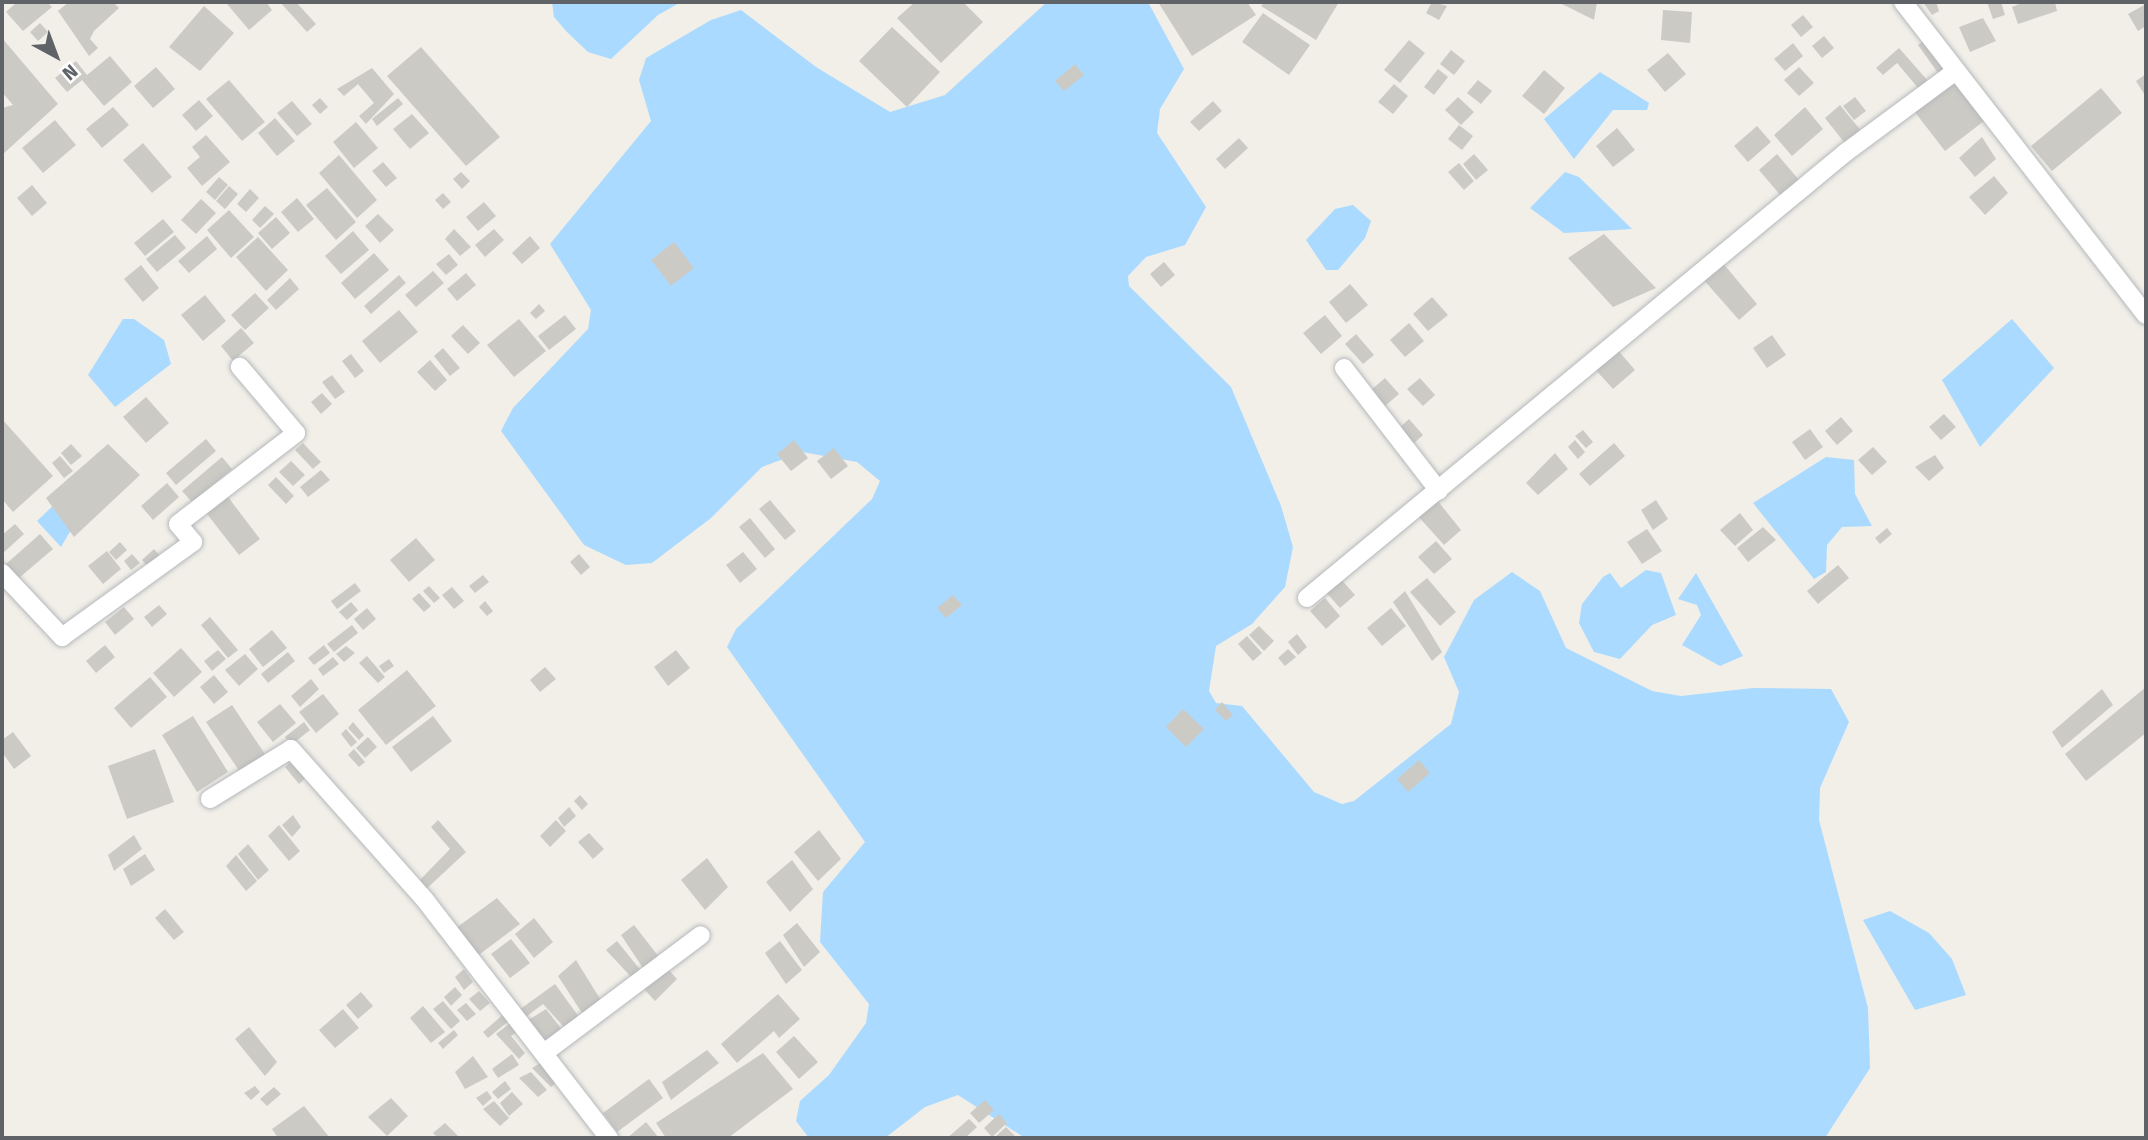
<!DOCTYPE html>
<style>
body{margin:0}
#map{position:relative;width:2148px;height:1140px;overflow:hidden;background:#f1efe8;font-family:"Fira Sans",sans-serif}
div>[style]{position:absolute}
.water>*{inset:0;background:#aadaff}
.building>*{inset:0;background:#cccac5}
.roads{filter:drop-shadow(0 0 2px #b5b8bc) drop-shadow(0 0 2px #b5b8bc)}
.minor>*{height:18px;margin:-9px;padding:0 9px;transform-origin:9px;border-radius:9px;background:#fff}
span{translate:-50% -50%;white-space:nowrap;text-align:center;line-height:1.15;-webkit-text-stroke:5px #fff;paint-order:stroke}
.frame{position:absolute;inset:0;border:4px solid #5f6368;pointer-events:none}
.north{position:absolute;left:21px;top:21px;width:70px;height:70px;-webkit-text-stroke:5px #fff;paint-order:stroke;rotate:139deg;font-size:19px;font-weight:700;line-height:28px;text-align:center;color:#5f6368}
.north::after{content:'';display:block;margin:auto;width:24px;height:32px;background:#5f6368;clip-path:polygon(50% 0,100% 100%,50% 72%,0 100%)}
</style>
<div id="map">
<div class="water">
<div style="clip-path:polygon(552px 2px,681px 2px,658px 15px,611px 59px,588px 52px,566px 31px,554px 17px)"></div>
<div style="clip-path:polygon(1047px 2px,1148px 2px,1184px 69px,1160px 109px,1157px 133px,1206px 207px,1185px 245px,1146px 257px,1128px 276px,1129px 286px,1231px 387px,1281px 506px,1293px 547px,1285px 587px,1252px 624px,1216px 646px,1209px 691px,1216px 703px,1242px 706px,1314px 792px,1342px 804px,1354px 801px,1451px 724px,1459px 692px,1444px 657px,1474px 600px,1512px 572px,1540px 591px,1566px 648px,1652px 691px,1681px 696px,1753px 688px,1831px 689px,1849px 722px,1820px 788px,1819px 820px,1868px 1008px,1870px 1068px,1825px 1138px,1025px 1138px,958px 1095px,925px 1107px,885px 1138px,809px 1138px,796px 1121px,800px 1101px,829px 1075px,866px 1023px,869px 1004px,820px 942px,823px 892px,865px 842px,727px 647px,736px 629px,872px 499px,880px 481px,857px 462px,802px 452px,762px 467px,711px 518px,652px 563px,626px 565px,584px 545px,501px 431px,513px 408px,588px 329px,591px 310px,550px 244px,651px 121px,639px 80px,646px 58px,711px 20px,741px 10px,816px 67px,890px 112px,945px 95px)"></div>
<div style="clip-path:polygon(1600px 72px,1649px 103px,1647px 110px,1613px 110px,1574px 159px,1544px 119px)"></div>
<div style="clip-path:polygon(1565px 172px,1579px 177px,1632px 229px,1564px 233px,1530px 208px)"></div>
<div style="clip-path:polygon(1353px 205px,1371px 221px,1365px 238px,1338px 270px,1326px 270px,1306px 240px,1335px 209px)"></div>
<div style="clip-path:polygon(123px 319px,134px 319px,164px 340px,171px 364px,115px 407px,88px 375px)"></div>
<div style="clip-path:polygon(2012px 319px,2054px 368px,1980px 447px,1942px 380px)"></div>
<div style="clip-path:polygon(1826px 457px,1854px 460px,1855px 494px,1872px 526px,1842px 527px,1827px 545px,1826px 572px,1814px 579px,1753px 503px)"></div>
<div style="clip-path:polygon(61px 498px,82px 511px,61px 547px,37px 521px)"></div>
<div style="clip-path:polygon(1646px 570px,1661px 573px,1676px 615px,1652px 625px,1620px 659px,1594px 652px,1579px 623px,1582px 604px,1603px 577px,1610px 573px,1621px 588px)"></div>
<div style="clip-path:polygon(1696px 573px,1743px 656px,1720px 666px,1682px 645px,1701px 615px,1697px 605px,1678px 599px)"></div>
<div style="clip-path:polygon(1890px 911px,1929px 933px,1952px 959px,1966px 995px,1915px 1010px,1863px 920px)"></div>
</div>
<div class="building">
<div style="clip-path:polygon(17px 2px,47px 2px,52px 7px,23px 31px,6px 12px)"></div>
<div style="clip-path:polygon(69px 2px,113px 2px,119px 8px,94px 31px,90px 39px,98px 48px,89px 56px,58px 11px)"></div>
<div style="clip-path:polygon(266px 2px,272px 10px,249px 30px,227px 4px)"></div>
<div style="clip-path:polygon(280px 2px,296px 2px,316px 24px,307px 32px)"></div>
<div style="clip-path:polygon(915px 2px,963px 2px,983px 22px,941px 63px,897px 18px)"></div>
<div style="clip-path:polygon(1158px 2px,1247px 2px,1256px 15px,1192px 56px)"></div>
<div style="clip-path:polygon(1265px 2px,1339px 2px,1316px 40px,1261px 6px)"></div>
<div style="clip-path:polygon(1432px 2px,1447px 6px,1439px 20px,1426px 13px)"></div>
<div style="clip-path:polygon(1562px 2px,1597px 2px,1594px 20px,1562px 4px)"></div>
<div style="clip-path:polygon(1923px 2px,1936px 2px,1939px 11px,1932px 15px)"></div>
<div style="clip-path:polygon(1987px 2px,2001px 2px,2005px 15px,1993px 19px)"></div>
<div style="clip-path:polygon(2024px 2px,2055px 2px,2057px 11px,2018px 24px,2012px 7px)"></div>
<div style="clip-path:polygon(2146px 4px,2146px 26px,2138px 31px,2128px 14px)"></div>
<div style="clip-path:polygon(204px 6px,234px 33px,200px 71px,169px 47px)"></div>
<div style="clip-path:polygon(1663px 10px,1692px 12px,1690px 43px,1661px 40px)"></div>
<div style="clip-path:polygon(1263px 13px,1310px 45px,1289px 75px,1242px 42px)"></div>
<div style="clip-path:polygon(1803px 15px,1813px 27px,1801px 37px,1791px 25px)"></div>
<div style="clip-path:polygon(1983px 18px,1996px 41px,1970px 52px,1959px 27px)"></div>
<div style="clip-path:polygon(40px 23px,48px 32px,38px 41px,30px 32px)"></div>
<div style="clip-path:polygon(892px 27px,940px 72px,907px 107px,859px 61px)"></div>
<div style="clip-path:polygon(1935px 33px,1955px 60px,1938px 73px,1918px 45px)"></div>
<div style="clip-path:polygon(1824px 36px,1834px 48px,1822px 58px,1812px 46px)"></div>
<div style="clip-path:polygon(2px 38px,58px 104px,2px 155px,2px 108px,13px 105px,2px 92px)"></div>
<div style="clip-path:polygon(1409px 40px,1425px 53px,1400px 83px,1384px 70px)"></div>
<div style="clip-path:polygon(1793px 43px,1803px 56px,1785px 71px,1774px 59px)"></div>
<div style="clip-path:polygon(421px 47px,500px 137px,466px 166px,387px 76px)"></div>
<div style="clip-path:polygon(1899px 48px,1928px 81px,1919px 89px,1897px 63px,1883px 75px,1876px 68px)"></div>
<div style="clip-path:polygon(1451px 50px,1465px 61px,1454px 75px,1440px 64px)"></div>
<div style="clip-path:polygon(1668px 53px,1686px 74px,1665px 92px,1647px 70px)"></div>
<div style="clip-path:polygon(110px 56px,132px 82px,104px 106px,82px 80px,67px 92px,55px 78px,76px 61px,87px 75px)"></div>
<div style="clip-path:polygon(1075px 64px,1084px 75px,1064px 91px,1055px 81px)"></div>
<div style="clip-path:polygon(156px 67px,175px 89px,153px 108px,134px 86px)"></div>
<div style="clip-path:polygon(1799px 67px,1814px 83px,1799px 96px,1784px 80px)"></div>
<div style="clip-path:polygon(372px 68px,394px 94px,366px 124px,359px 116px,374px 103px,358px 84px,344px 96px,337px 89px)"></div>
<div style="clip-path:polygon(1438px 69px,1448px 77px,1434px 95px,1424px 87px)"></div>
<div style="clip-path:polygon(1544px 70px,1565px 88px,1544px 114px,1522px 96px)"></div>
<div style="clip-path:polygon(2146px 74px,2146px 97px,2136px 81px)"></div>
<div style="clip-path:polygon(229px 80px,265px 122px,242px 141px,206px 99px)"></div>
<div style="clip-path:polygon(1478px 80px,1492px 91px,1481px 104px,1467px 93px)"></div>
<div style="clip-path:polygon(1953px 82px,1984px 121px,1945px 151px,1914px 111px)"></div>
<div style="clip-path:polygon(1394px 84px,1408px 96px,1393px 114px,1378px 102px)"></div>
<div style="clip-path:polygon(2101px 88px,2122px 113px,2052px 171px,2031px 146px)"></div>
<div style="clip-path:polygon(1458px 97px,1474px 112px,1461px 125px,1445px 110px)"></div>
<div style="clip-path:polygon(1855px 97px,1866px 111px,1854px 120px,1843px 106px)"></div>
<div style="clip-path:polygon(320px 98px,328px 107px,320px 114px,312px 105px)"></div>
<div style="clip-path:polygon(398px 98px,403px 104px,377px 126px,372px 119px)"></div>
<div style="clip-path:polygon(199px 100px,213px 116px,196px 131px,182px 115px)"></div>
<div style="clip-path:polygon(292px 101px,312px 124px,297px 136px,277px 113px)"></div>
<div style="clip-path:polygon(1213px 101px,1222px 111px,1199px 131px,1190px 122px)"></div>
<div style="clip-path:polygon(1840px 105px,1863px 133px,1847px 146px,1825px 118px)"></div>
<div style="clip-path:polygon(113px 107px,129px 125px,102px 148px,86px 129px)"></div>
<div style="clip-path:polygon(1805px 107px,1823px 129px,1792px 156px,1774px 135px)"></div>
<div style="clip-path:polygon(412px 114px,429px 133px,410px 149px,393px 129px)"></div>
<div style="clip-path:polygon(275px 118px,295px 141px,277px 156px,258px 133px)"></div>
<div style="clip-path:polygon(55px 120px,76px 145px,43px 173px,22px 148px)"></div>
<div style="clip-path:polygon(356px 122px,378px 148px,354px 168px,333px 142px)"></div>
<div style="clip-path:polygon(1459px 125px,1473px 136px,1462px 150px,1448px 139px)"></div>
<div style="clip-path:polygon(1757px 126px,1771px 142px,1748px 162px,1734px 146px)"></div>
<div style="clip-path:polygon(1617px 128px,1635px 150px,1613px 167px,1596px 146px)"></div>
<div style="clip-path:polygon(206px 135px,230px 162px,202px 186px,187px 168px,200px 157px,192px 147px)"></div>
<div style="clip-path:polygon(1982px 137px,1996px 159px,1975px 177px,1959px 158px)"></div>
<div style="clip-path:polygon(1239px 138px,1248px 148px,1225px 169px,1216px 159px)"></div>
<div style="clip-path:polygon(143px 143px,172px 177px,152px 193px,123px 160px)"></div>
<div style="clip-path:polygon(1474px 154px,1488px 170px,1476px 180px,1463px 164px)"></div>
<div style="clip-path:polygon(1777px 154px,1799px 180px,1781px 196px,1759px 170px)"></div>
<div style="clip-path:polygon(339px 155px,377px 200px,357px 218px,319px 173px)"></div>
<div style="clip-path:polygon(383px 162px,397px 178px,386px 187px,372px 171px)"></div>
<div style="clip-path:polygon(1459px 163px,1474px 181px,1464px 190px,1448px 172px)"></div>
<div style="clip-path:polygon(461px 172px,470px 181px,462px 189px,453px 179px)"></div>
<div style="clip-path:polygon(1994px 176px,2008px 193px,1985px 215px,1969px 197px)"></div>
<div style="clip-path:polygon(219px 177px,228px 185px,215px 200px,206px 192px)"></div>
<div style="clip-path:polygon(32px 185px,47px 203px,32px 216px,17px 198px)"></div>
<div style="clip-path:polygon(229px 186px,238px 194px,225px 209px,216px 201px)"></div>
<div style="clip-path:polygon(327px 188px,356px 222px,336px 240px,306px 205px)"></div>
<div style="clip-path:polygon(250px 189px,259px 198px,246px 212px,237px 204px)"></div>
<div style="clip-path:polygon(443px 193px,451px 202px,443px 209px,435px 200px)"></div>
<div style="clip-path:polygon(297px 198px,314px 219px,298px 232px,281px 212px)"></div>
<div style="clip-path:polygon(201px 199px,216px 213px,196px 234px,181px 220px)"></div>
<div style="clip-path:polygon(484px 202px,496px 216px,478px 231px,466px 217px)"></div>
<div style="clip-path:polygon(265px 206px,274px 214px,260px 228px,252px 220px)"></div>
<div style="clip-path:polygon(229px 210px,254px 237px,231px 258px,207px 230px)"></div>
<div style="clip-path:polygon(378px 214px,394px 230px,380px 243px,365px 226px)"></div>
<div style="clip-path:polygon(276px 217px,290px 233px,272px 249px,258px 233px)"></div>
<div style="clip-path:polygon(163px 219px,174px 232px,145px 256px,134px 243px)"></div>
<div style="clip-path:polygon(454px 229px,471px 247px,460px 256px,445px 239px)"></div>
<div style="clip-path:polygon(494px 229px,504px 240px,485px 257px,475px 245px)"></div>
<div style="clip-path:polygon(353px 231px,369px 250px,341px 274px,325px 256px)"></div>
<div style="clip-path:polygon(1604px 234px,1656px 288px,1613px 307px,1568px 258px)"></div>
<div style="clip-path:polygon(175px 235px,186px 248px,157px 272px,146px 259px)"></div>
<div style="clip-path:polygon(207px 236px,217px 249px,189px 273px,178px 261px)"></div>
<div style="clip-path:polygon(530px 236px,540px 248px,522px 264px,512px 253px)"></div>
<div style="clip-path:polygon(258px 237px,288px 270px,266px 291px,236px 257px)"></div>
<div style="clip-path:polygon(674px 242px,694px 268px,671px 286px,651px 260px)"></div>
<div style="clip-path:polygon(374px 253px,389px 270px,355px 299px,341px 283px)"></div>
<div style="clip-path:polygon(449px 254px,458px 265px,446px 275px,436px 264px)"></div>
<div style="clip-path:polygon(1164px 262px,1175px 275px,1161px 287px,1150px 274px)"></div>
<div style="clip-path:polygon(1722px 262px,1757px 304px,1739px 320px,1702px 278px)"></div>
<div style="clip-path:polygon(141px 265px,159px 288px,143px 302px,124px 279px)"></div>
<div style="clip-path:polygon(433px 271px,444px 283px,416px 307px,405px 295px)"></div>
<div style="clip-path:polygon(466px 273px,476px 285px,457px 301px,447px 289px)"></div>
<div style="clip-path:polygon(399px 275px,406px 283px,371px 314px,364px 306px)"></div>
<div style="clip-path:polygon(290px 278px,299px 289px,276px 310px,267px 300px)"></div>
<div style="clip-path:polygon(1350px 284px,1368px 305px,1346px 323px,1329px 302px)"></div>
<div style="clip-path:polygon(255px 293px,269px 308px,245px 330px,231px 315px)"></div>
<div style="clip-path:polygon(205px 295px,226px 321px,203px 341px,181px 315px)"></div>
<div style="clip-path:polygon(1432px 297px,1448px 315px,1428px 331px,1413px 314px)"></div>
<div style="clip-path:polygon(539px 304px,545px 311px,536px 319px,530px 313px)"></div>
<div style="clip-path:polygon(399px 310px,418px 332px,380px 363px,362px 341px)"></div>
<div style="clip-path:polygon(565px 315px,576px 329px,549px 350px,538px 336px)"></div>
<div style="clip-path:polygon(1325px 315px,1342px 336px,1321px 354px,1303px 333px)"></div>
<div style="clip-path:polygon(519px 319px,546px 351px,514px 377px,487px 345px)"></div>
<div style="clip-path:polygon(1409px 323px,1424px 341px,1405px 357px,1390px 340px)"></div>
<div style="clip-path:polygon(463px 325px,480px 343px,468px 354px,451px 336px)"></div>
<div style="clip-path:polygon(241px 328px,254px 343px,233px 361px,221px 346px)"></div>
<div style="clip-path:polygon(1356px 334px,1374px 355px,1363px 364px,1345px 344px)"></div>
<div style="clip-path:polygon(1772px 335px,1786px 355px,1767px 368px,1753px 348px)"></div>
<div style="clip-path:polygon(443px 348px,460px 368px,450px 376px,434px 356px)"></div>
<div style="clip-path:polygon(1616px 348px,1635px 370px,1613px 389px,1594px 368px)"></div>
<div style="clip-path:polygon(351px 354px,364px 371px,355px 378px,342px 361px)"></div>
<div style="clip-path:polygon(430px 360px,447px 380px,435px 391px,417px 372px)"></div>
<div style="clip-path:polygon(332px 375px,345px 392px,335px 399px,322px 382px)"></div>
<div style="clip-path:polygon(1385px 378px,1399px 394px,1385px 406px,1371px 390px)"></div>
<div style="clip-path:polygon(1420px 378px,1435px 395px,1423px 406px,1407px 389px)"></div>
<div style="clip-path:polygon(322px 393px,332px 404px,321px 414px,311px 402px)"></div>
<div style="clip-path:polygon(146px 397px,169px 423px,146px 443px,123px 417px)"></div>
<div style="clip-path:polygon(1944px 414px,1956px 427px,1941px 440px,1929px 427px)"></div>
<div style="clip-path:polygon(1841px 417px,1853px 431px,1837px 445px,1825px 431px)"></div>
<div style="clip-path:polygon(2px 419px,53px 476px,13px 512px,2px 499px)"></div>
<div style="clip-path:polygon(1409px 419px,1423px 435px,1411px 446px,1397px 430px)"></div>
<div style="clip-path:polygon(1810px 429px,1823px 447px,1805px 460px,1792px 442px)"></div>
<div style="clip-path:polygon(1583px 430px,1593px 442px,1586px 448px,1575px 436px)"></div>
<div style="clip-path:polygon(206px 439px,216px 451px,176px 485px,166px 473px)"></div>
<div style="clip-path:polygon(794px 440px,808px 458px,791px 471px,777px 454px)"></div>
<div style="clip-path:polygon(1575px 440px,1585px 452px,1578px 459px,1568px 447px)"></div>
<div style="clip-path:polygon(303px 443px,321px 462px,313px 469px,295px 450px)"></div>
<div style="clip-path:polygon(1614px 443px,1625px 456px,1590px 486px,1579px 474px)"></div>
<div style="clip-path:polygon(71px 444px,82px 456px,71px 465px,61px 453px)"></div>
<div style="clip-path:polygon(108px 444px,140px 475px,74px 537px,46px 498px)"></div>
<div style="clip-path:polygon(1873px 447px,1887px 462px,1872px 475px,1858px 460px)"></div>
<div style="clip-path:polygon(834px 448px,848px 466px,831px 479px,817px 461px)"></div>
<div style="clip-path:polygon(1555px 453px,1568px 469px,1538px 495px,1526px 483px)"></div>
<div style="clip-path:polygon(1935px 455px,1944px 468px,1929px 481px,1915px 467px)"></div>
<div style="clip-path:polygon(60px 456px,73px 471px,64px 478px,52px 463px)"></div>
<div style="clip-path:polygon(222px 457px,232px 469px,192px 502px,182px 491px)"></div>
<div style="clip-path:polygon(291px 461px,305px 475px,293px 486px,279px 472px)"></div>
<div style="clip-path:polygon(321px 470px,330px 480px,308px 497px,300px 487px)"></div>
<div style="clip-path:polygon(276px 477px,294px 496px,286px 504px,268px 485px)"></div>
<div style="clip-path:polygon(167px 483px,179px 497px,153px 520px,141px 506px)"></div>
<div style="clip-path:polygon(228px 497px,260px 539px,239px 555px,207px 514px)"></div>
<div style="clip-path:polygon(770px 500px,796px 531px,785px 540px,759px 509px)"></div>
<div style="clip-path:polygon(1437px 500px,1461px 530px,1444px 545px,1417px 515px)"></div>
<div style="clip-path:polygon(1656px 500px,1668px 519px,1653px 530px,1641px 510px)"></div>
<div style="clip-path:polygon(1740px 513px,1753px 530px,1735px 546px,1720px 530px)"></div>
<div style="clip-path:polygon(750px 518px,775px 549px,765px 558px,739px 527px)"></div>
<div style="clip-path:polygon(15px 524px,24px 534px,2px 554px,2px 535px)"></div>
<div style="clip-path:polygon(1763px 527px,1776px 540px,1748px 562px,1737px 548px)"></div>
<div style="clip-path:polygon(1887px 528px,1892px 534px,1880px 544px,1875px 538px)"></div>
<div style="clip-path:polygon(1647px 529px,1662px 551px,1642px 564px,1627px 542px)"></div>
<div style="clip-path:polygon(40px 534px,53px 549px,19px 578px,6px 564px)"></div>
<div style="clip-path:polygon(416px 538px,435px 560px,409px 582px,390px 560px)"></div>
<div style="clip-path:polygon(1436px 541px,1452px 559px,1434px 574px,1418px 557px)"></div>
<div style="clip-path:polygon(120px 542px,127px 550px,116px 560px,109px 552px)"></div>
<div style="clip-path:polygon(154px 549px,163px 559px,151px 570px,142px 560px)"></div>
<div style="clip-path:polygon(107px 551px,121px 569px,103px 584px,88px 566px)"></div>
<div style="clip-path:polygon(743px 552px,757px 569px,740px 583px,726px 565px)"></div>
<div style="clip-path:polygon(132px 554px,140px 563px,131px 570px,124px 561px)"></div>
<div style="clip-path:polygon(579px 554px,590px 567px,581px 575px,570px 562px)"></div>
<div style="clip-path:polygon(1838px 565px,1849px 578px,1818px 604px,1807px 591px)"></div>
<div style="clip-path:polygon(483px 575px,489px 582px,475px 593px,469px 586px)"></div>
<div style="clip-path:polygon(1339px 577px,1355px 595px,1340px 608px,1324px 590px)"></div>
<div style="clip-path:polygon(1427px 578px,1456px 612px,1440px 626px,1410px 592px)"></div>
<div style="clip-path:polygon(355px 583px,361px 591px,337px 609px,331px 601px)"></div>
<div style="clip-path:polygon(429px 586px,440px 598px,434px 603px,423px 591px)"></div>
<div style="clip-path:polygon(452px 587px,464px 601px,454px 609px,442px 595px)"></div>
<div style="clip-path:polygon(1405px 591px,1442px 652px,1432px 661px,1393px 602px)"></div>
<div style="clip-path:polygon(419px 593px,431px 606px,424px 612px,412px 599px)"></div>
<div style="clip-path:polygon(953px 595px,962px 605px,946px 618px,937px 608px)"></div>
<div style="clip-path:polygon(1325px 598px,1340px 616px,1326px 629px,1310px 611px)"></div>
<div style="clip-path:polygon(485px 601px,493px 611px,487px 616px,479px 607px)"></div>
<div style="clip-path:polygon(351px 602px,358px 610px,347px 620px,339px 612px)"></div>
<div style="clip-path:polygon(159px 605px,167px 614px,152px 627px,144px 617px)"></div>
<div style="clip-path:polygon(124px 607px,134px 619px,115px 635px,105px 622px)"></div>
<div style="clip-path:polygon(367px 608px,376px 619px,363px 630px,354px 619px)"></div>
<div style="clip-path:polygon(1391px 608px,1406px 626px,1382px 646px,1367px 628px)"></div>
<div style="clip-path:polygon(210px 617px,238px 650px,228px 658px,201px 625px)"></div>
<div style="clip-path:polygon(352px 625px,358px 633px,334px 652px,327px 644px)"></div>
<div style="clip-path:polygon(1259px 626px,1274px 641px,1264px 651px,1249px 635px)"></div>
<div style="clip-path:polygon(272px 630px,287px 648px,263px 667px,249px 649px)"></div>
<div style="clip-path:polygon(1297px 634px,1307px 647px,1298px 655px,1288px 642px)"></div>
<div style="clip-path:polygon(1247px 636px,1262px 653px,1253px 661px,1238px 644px)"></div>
<div style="clip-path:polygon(105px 645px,115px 657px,96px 673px,86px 661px)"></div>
<div style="clip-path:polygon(324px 645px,330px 653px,314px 665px,308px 658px)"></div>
<div style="clip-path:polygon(346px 646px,355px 653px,344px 662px,336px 654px)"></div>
<div style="clip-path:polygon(181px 648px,202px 672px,174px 697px,153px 673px)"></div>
<div style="clip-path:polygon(1288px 649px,1296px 657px,1285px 666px,1278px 658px)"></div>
<div style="clip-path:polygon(218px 650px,226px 659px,212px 671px,204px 661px)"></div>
<div style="clip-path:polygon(676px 650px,690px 668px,668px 686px,654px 667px)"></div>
<div style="clip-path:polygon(288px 652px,295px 661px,268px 683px,261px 674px)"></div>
<div style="clip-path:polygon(245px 654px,258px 669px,239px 686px,225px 670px)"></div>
<div style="clip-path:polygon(367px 656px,385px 677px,378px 683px,359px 663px)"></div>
<div style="clip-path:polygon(333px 657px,339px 664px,323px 676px,318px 669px)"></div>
<div style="clip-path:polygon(389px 659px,394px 666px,384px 673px,379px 666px)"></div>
<div style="clip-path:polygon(545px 667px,556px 679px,540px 692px,530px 680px)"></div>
<div style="clip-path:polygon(407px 670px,436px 706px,386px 745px,358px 710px)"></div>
<div style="clip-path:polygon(214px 675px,228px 692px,214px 704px,200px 687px)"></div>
<div style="clip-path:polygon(150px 677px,167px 697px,131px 728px,114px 708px)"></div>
<div style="clip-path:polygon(311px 679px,319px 689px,300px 707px,291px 696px)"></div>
<div style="clip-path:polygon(2146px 687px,2146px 733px,2086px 781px,2065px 754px)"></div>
<div style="clip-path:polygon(2102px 689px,2113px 705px,2062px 748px,2052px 732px)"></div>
<div style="clip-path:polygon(323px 694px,339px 714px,316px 733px,299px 712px)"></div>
<div style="clip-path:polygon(1222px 702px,1233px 715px,1226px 721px,1215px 710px)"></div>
<div style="clip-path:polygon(280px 704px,296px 723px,273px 742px,257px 722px)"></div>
<div style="clip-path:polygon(232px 705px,265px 754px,240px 772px,206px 722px)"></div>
<div style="clip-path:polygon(1183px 709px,1204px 729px,1186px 747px,1166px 727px)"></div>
<div style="clip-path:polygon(193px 716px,228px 772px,197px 792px,162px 735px)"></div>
<div style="clip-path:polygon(433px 716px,452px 741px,411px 772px,392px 747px)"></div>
<div style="clip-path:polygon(304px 722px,310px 730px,291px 745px,285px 737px)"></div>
<div style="clip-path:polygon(353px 722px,364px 735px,359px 740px,348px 728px)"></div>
<div style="clip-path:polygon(346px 729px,357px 742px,351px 747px,341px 734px)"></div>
<div style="clip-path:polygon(13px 732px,31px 756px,14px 769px,2px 752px,2px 740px)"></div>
<div style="clip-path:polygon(368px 737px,377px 747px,365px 758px,356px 748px)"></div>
<div style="clip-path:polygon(155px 749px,174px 802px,127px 819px,108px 766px)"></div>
<div style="clip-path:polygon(354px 749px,365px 762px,359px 767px,348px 755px)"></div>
<div style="clip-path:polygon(293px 760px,307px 777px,299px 784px,285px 767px)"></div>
<div style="clip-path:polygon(1419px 760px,1430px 773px,1408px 792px,1397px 779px)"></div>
<div style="clip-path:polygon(580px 795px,588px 804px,582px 810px,574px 801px)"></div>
<div style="clip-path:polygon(569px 807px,576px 816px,564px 827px,558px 818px)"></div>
<div style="clip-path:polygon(293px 815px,301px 827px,292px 837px,282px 825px)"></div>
<div style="clip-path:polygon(438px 820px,466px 852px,423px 892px,417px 883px,450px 849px,431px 827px)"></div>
<div style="clip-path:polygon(556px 820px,566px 831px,550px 847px,540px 836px)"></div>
<div style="clip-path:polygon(279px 825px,300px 851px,289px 861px,268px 836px)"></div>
<div style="clip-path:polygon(819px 830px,841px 859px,818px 881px,794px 852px)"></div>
<div style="clip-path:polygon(589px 833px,604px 849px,593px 859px,578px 842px)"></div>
<div style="clip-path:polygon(134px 835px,142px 849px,114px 871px,108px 855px)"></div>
<div style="clip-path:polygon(248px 844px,269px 870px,258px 880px,238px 854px)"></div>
<div style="clip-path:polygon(145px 854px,155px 870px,131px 886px,123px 869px)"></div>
<div style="clip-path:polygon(236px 855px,257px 881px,246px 891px,226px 866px)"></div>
<div style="clip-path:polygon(707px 858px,728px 887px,705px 910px,681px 880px)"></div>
<div style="clip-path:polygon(792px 860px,813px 889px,790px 912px,766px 882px)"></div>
<div style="clip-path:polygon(497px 898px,520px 924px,476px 957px,456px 928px)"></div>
<div style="clip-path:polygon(165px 909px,184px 932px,174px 940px,155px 918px)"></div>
<div style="clip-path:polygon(534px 918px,553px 942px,534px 958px,515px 934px)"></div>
<div style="clip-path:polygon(797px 923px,820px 952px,804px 967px,783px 935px)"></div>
<div style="clip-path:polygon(634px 925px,659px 957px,643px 968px,621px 935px)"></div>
<div style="clip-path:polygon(511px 939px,530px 963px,510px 978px,491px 954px)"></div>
<div style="clip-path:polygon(617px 941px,642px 972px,633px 979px,606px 950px)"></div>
<div style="clip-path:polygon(780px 941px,802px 970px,786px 984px,765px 953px)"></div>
<div style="clip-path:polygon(576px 960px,602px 1002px,584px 1016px,558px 976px)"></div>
<div style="clip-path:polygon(666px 967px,677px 979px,655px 1001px,644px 989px)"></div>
<div style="clip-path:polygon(464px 969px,473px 982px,464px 990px,455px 977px)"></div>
<div style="clip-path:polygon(555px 984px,579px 1017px,564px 1027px,543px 1004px,523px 1019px,519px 1010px)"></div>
<div style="clip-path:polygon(455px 987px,462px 995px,451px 1006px,444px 997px)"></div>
<div style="clip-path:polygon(479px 991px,490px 1003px,480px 1011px,469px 999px)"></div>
<div style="clip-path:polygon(361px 992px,373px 1006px,358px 1019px,346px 1005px)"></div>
<div style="clip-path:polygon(778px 994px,800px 1019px,779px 1038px,774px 1031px,737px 1063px,721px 1044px)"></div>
<div style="clip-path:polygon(443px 1001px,460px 1021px,451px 1029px,433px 1009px)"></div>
<div style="clip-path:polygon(466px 1003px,476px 1014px,467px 1021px,457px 1010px)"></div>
<div style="clip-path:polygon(423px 1006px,445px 1032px,431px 1043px,410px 1018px)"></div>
<div style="clip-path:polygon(343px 1009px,359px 1028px,335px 1048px,319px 1030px)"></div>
<div style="clip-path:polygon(546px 1009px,563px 1031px,543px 1046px,527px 1021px)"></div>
<div style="clip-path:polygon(505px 1013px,510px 1020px,488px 1038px,483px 1032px)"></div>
<div style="clip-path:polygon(513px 1021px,518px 1031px,511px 1036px,525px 1053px,519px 1059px,496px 1034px)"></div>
<div style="clip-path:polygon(249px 1027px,277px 1062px,265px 1076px,235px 1039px)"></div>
<div style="clip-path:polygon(454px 1030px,458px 1035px,443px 1049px,438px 1043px)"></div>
<div style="clip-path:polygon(794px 1036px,818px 1062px,799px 1079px,776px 1052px)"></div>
<div style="clip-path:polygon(707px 1050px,719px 1063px,671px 1100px,662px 1082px)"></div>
<div style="clip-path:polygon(763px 1053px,793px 1089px,728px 1138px,666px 1138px,656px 1123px)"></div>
<div style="clip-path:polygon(512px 1054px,519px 1065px,498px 1078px,492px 1069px)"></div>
<div style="clip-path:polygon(473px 1056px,488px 1077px,465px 1089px,455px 1072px)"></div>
<div style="clip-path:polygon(544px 1061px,560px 1080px,551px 1087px,532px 1068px)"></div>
<div style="clip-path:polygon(531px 1072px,547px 1090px,538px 1097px,519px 1078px)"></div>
<div style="clip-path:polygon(649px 1079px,663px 1098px,617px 1132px,603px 1113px)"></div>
<div style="clip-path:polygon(505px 1081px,511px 1089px,498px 1099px,492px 1092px)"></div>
<div style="clip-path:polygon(255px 1086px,260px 1092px,251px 1100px,244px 1093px)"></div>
<div style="clip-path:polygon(274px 1087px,281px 1094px,267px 1106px,260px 1099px)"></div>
<div style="clip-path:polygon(487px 1091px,492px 1098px,483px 1106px,476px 1098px)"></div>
<div style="clip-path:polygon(512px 1092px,523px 1104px,509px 1116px,500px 1103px)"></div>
<div style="clip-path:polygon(391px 1098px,408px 1116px,387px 1136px,368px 1117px)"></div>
<div style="clip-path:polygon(985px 1100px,994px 1110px,979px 1123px,970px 1113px)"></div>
<div style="clip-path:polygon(494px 1101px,509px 1118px,500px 1126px,483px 1109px)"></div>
<div style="clip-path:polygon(304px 1106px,330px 1138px,278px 1138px,272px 1129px)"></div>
<div style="clip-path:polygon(999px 1114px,1007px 1123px,992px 1137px,984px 1128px)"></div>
<div style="clip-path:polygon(969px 1119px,977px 1127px,965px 1138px,947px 1138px)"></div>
<div style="clip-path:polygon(646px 1122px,659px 1138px,627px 1138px)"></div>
<div style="clip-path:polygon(445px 1123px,460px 1138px,438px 1138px,433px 1133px)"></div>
<div style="clip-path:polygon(1006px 1127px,1017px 1138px,994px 1138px)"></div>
</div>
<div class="roads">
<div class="minor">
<div style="left:1903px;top:2px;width:396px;rotate:52.2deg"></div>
<div style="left:1344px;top:368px;width:155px;rotate:52.3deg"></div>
<div style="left:2px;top:573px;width:88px;rotate:46.8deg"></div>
<div style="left:62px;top:637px;width:162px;rotate:-35.9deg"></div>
<div style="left:193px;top:542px;width:23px;rotate:-130deg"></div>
<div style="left:178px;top:524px;width:149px;rotate:-37.6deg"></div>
<div style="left:296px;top:433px;width:87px;rotate:-130.3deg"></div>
<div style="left:1307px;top:598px;width:698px;rotate:-39.6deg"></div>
<div style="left:1845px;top:153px;width:138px;rotate:-36.5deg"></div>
<div style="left:210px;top:799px;width:95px;rotate:-31.7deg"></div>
<div style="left:291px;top:749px;width:202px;rotate:48.4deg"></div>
<div style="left:425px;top:900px;width:301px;rotate:52.3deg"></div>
<div style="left:544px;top:1053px;width:196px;rotate:-36.9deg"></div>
</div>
</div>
<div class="frame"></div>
<div class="north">N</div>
</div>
